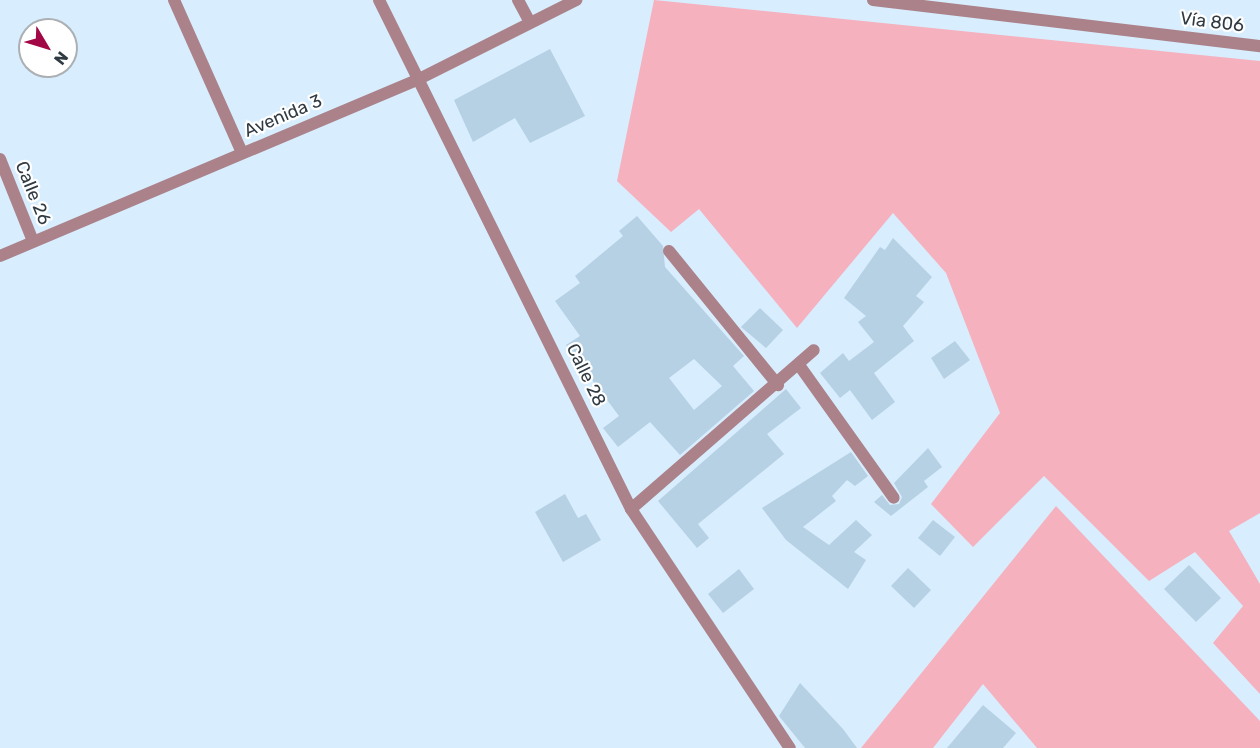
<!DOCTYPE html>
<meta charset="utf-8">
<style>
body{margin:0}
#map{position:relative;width:1260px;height:748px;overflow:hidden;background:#d8edfe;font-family:Rubik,sans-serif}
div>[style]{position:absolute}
.green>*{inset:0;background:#f5b1bd}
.building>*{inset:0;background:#b6d0e4}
.service>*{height:12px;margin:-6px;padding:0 6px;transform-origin:6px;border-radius:6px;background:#ab8289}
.minor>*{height:12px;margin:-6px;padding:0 6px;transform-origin:6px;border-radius:6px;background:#ab8289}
.tertiary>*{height:12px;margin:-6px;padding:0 6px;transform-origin:6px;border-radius:6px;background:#ab8289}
span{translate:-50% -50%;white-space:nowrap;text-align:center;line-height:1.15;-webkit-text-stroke:4.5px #fff;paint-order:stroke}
.street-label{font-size:18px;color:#2f3a42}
.north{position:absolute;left:18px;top:18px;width:60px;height:60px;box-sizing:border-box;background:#fff;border:2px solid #acb0b3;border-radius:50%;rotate:128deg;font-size:16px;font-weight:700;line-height:24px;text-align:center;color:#2f3a42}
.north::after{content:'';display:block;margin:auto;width:21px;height:27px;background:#a20845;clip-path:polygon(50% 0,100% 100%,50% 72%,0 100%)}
</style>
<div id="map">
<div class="green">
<div style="clip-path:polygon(654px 0,1260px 61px,1260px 513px,1229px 531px,1260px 584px,1260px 694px,1213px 643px,1243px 606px,1195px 552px,1149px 581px,1044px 476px,973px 547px,931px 504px,1000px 413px,946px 273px,893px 213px,797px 328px,699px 209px,671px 232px,617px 181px)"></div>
<div style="clip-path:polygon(1056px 506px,1260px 721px,1260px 748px,1037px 748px,983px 684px,933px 748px,861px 748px)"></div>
</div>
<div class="building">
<div style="clip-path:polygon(550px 49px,585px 116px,530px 143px,515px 118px,473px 142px,454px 100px)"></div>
<div style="clip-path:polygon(evenodd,637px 216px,663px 246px,665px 267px,744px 356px,733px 366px,754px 391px,680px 455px,650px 422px,618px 447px,603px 428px,619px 416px,566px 345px,580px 336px,555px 301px,580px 283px,575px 276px,623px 236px,619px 231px,637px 216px,694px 359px,722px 386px,694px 410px,669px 378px,694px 359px)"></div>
<div style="clip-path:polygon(893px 238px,932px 277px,916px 296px,924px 302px,903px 326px,914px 341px,874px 373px,895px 402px,872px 420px,850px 390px,840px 398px,820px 373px,843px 353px,849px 361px,874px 342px,858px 322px,866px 316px,844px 298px,880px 247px,885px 250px)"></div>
<div style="clip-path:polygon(760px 308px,783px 330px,766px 348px,741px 327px)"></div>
<div style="clip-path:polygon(955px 341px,970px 360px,944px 379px,931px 358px)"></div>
<div style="clip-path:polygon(786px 389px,801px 408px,767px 434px,784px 454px,698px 524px,709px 538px,697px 548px,658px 501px)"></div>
<div style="clip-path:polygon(928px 448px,942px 467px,924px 481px,928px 487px,891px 516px,874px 502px,882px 495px,890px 505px,899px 504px,902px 497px,894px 483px)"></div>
<div style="clip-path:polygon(851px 452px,868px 476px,855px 486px,847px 480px,832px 496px,836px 501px,803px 527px,829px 545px,856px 520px,872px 535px,854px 552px,866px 560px,848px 589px,786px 540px,762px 508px)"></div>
<div style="clip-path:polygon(565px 494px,578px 518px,586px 514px,601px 540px,563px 562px,535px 512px)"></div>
<div style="clip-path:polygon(933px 520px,955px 537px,940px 556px,918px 538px)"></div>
<div style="clip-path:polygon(1189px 565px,1221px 598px,1196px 622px,1164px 589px)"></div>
<div style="clip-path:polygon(908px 568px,931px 590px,914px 608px,891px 586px)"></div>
<div style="clip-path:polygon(739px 569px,754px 589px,723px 613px,708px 594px)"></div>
<div style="clip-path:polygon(800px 683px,843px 729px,857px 748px,805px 748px,779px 716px)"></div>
<div style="clip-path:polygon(983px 705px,1016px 733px,1003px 748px,947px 748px)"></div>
</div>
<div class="service">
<div style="left:174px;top:0;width:167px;rotate:66deg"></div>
<div style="left:669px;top:251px;width:173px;rotate:50.9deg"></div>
</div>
<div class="minor">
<div style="left:379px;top:0;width:568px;rotate:63.66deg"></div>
<div style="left:631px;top:509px;width:287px;rotate:56.4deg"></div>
<div style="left:518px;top:0;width:21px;rotate:62deg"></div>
<div style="left:0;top:159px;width:88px;rotate:68.1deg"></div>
<div style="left:799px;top:365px;width:163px;rotate:54.5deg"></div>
<div style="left:631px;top:509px;width:242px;rotate:-41deg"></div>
</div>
<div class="tertiary">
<div style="left:873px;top:0;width:390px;rotate:6.8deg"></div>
<div style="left:0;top:256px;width:457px;rotate:-22.9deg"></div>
<div style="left:421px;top:78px;width:174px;rotate:-26.7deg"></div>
</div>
<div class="street-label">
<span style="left:1212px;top:22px;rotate:7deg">Vía 806</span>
<span style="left:283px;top:116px;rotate:-23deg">Avenida 3</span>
<span style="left:33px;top:193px;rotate:68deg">Calle 26</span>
<span style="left:586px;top:375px;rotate:64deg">Calle 28</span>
</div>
<div class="north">N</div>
</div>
